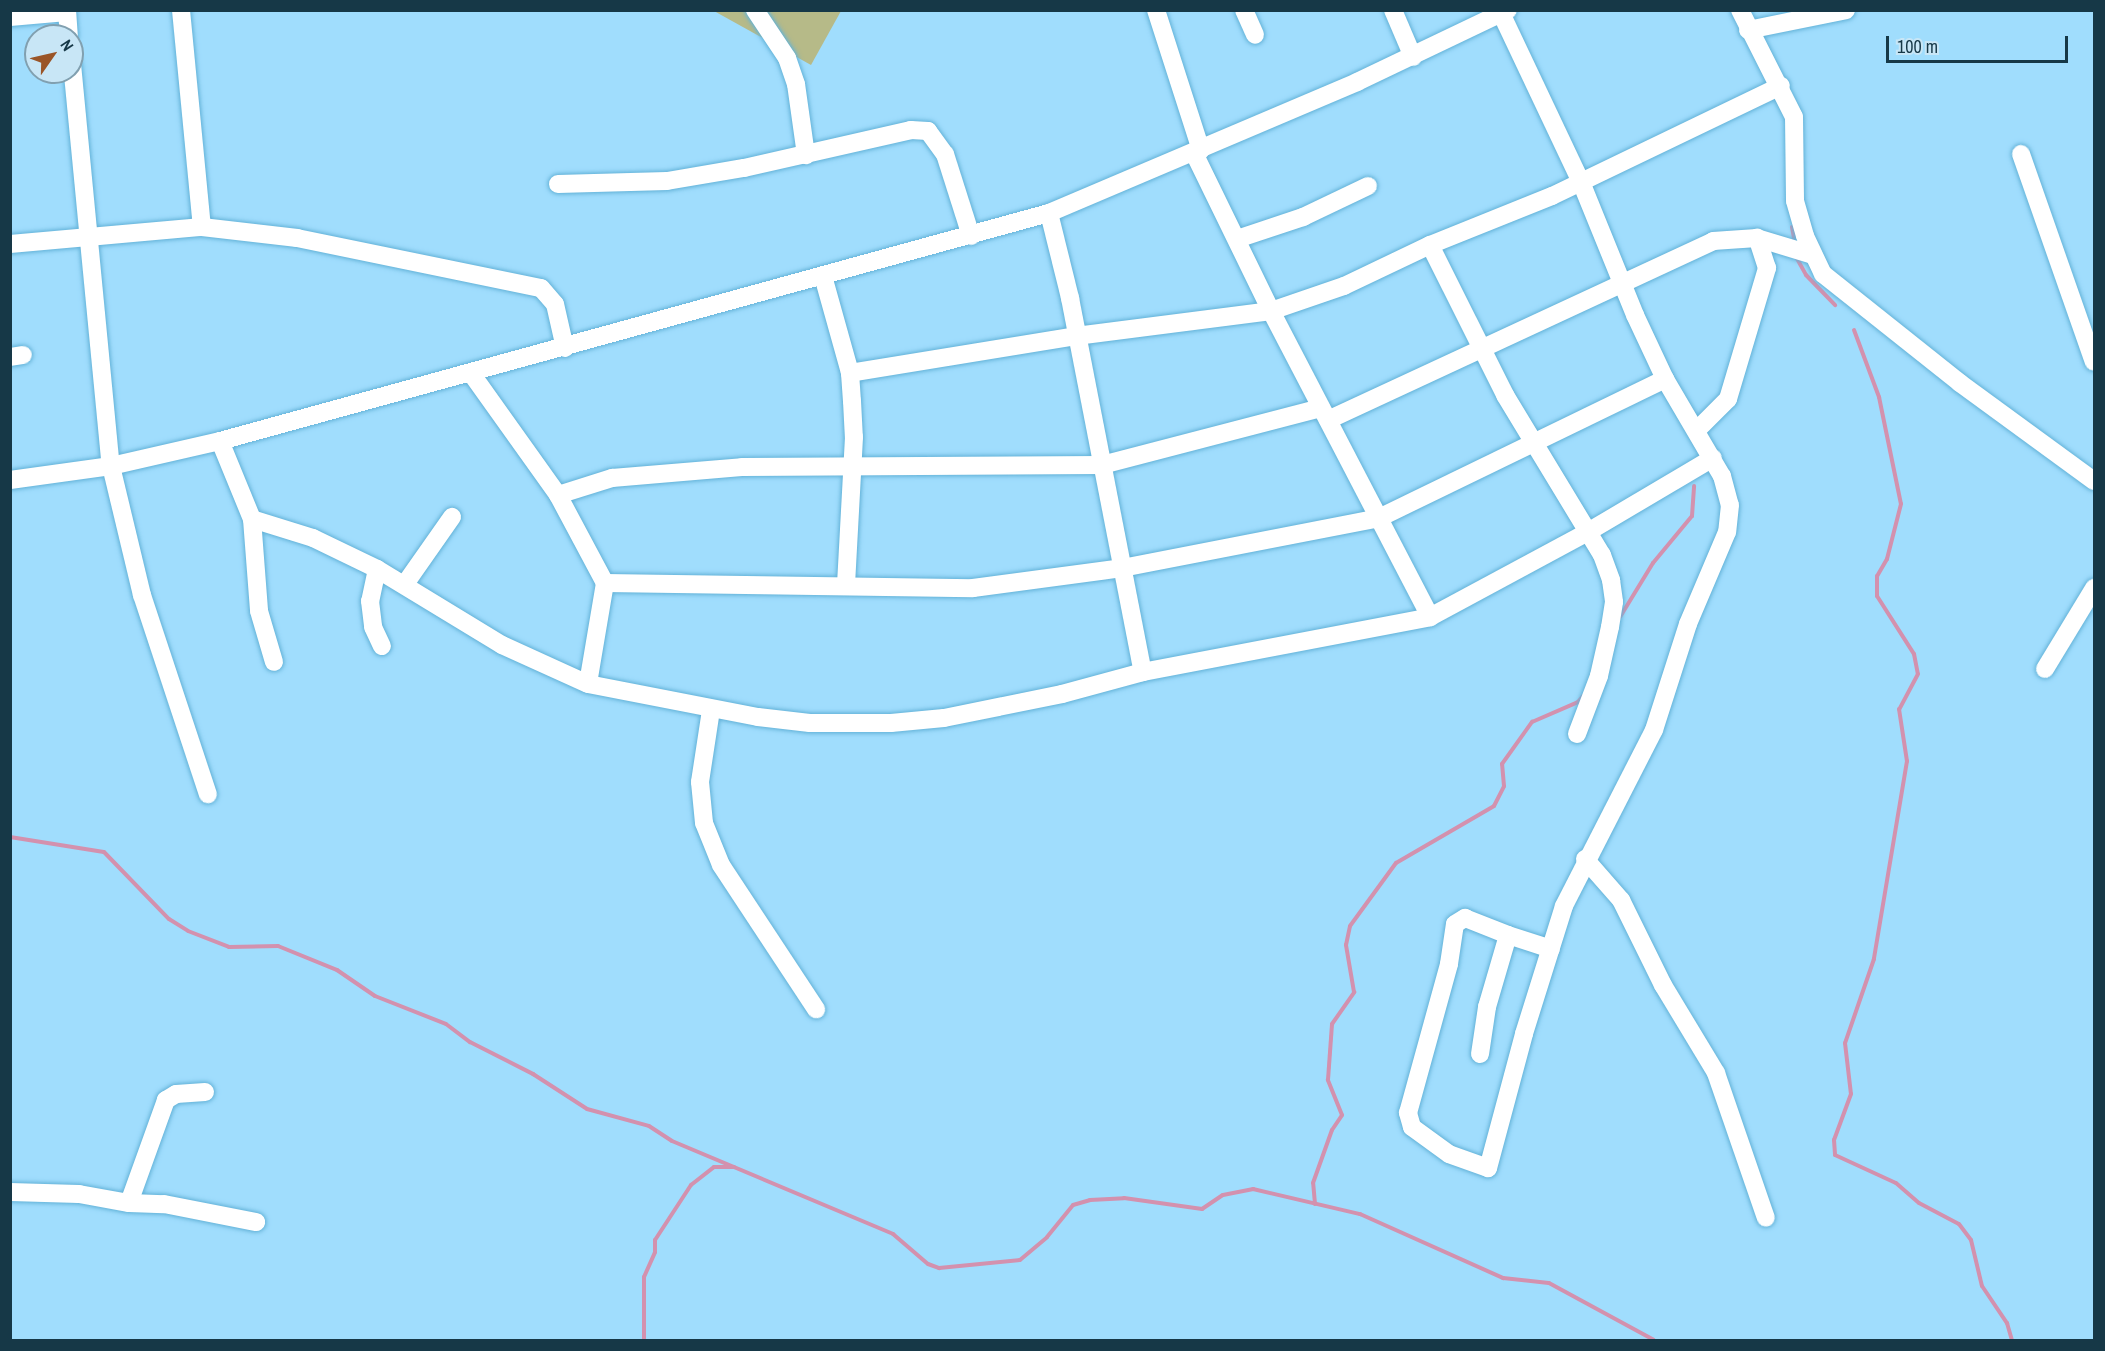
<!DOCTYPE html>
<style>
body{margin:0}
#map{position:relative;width:2105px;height:1351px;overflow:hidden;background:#a0ddfd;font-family:"Archivo Narrow",sans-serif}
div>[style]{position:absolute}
.green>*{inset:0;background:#b6ba88}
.stream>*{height:4px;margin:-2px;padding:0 2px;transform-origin:2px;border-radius:2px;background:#d391ae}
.roads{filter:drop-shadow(0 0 2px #63b2d8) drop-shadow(0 0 2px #63b2d8)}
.minor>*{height:18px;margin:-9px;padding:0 9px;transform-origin:9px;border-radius:9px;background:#fff}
span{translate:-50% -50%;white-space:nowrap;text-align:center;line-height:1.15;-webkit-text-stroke:6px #c8e6f6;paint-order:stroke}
.frame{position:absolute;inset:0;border:12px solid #163847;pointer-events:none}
.north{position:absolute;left:24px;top:24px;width:60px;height:60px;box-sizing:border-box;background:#c8e6f6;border:2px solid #81a0b0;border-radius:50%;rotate:56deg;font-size:16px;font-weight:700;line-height:24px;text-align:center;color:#163847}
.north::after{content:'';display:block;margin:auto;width:21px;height:27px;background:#9a5528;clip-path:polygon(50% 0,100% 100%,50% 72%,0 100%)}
.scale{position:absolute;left:1886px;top:36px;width:182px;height:27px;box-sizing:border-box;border:3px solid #163847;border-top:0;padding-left:8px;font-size:18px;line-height:21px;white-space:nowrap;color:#163847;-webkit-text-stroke:4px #c8e6f6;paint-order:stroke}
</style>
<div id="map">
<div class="green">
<div style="clip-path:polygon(714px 11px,841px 11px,811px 65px)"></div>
</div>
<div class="stream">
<div style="left:1792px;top:227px;width:17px;rotate:80deg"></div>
<div style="left:1795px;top:255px;width:23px;rotate:61deg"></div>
<div style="left:1806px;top:275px;width:42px;rotate:46deg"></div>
<div style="left:1854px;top:330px;width:72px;rotate:69.5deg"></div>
<div style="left:1879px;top:397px;width:109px;rotate:78.4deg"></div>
<div style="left:1901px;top:504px;width:57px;rotate:104.3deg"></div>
<div style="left:1887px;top:559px;width:20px;rotate:120deg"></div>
<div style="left:1877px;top:576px;width:20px;rotate:90deg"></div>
<div style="left:1877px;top:596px;width:69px;rotate:57.5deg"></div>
<div style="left:1914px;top:654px;width:20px;rotate:79deg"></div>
<div style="left:1918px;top:674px;width:40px;rotate:118deg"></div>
<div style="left:1899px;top:709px;width:53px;rotate:81.3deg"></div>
<div style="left:1907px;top:761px;width:201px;rotate:99.5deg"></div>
<div style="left:1874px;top:959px;width:89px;rotate:109deg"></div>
<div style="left:1845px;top:1043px;width:51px;rotate:83.3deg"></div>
<div style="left:1851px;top:1094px;width:49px;rotate:110.3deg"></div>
<div style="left:1834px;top:1140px;width:15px;rotate:86deg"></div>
<div style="left:1835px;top:1155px;width:67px;rotate:24.7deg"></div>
<div style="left:1896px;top:1183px;width:30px;rotate:41deg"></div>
<div style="left:1919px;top:1203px;width:45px;rotate:27.7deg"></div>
<div style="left:1959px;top:1224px;width:20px;rotate:53deg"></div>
<div style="left:1971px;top:1240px;width:47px;rotate:76.6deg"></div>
<div style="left:1982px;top:1286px;width:45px;rotate:56deg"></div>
<div style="left:2007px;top:1323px;width:18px;rotate:74deg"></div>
<div style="left:1620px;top:617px;width:63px;rotate:-58.6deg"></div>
<div style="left:1653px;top:563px;width:61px;rotate:-50.3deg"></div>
<div style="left:1692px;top:516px;width:30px;rotate:-86deg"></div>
<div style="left:10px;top:837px;width:95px;rotate:9.1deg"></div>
<div style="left:104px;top:852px;width:93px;rotate:45.9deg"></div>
<div style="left:169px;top:919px;width:22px;rotate:32deg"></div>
<div style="left:188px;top:931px;width:44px;rotate:21.3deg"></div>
<div style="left:229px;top:947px;width:49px;rotate:-1.2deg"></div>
<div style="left:278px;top:946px;width:64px;rotate:22.1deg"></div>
<div style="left:337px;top:970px;width:46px;rotate:34.4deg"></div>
<div style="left:375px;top:996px;width:76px;rotate:21.5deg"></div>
<div style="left:446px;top:1024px;width:30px;rotate:37deg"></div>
<div style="left:470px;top:1042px;width:71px;rotate:26.9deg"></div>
<div style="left:533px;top:1074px;width:64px;rotate:32.9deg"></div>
<div style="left:587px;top:1109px;width:64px;rotate:15.3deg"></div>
<div style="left:649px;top:1126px;width:27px;rotate:33deg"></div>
<div style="left:672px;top:1141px;width:240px;rotate:22.8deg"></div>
<div style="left:893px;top:1234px;width:46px;rotate:40.6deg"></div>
<div style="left:928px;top:1264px;width:12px;rotate:20deg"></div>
<div style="left:939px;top:1268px;width:81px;rotate:-5.6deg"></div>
<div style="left:1020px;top:1260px;width:35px;rotate:-40deg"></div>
<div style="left:1047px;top:1237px;width:41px;rotate:-50.9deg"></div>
<div style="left:1073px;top:1205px;width:18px;rotate:-16deg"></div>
<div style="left:1090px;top:1200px;width:34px;rotate:-3deg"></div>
<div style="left:1124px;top:1198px;width:79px;rotate:8deg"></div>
<div style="left:1202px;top:1209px;width:25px;rotate:-34deg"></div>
<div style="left:1223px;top:1195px;width:31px;rotate:-11deg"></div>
<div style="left:1253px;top:1189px;width:110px;rotate:13.2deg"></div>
<div style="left:1360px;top:1214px;width:157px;rotate:24.1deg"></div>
<div style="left:1503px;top:1278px;width:46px;rotate:6.2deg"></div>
<div style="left:1549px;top:1283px;width:119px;rotate:28.5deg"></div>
<div style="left:1315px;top:1204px;width:21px;rotate:-95deg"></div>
<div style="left:1313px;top:1183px;width:56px;rotate:-70.3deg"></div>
<div style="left:1332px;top:1130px;width:18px;rotate:-56deg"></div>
<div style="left:1342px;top:1115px;width:38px;rotate:-112deg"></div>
<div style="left:1328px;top:1080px;width:56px;rotate:-85.9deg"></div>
<div style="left:1332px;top:1024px;width:39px;rotate:-55deg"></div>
<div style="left:1354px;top:992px;width:48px;rotate:-99.7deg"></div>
<div style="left:1346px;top:945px;width:19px;rotate:-78deg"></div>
<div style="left:1350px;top:926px;width:78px;rotate:-53.9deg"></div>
<div style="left:1396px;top:863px;width:113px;rotate:-30.2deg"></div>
<div style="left:1494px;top:806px;width:22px;rotate:-63deg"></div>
<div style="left:1504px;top:786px;width:22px;rotate:-95deg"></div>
<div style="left:1502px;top:764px;width:52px;rotate:-54.5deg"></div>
<div style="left:1532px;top:722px;width:50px;rotate:-23.5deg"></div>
<div style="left:1578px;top:702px;width:8px;rotate:-50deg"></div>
<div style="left:644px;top:1340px;width:63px;rotate:-90deg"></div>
<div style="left:644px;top:1277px;width:27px;rotate:-66deg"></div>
<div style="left:655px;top:1252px;width:12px;rotate:-90deg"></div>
<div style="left:655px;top:1240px;width:66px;rotate:-56.8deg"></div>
<div style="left:691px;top:1185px;width:29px;rotate:-38deg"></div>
<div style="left:714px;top:1167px;width:20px"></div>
</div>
<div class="roads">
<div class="minor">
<div style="left:67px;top:10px;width:26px;rotate:86deg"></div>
<div style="left:181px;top:10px;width:218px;rotate:84.5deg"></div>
<div style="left:755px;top:10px;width:58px;rotate:56.3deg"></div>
<div style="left:787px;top:58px;width:28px;rotate:71deg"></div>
<div style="left:796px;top:84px;width:72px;rotate:82deg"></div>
<div style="left:1156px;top:10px;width:147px;rotate:72.2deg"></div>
<div style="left:1244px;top:10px;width:27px;rotate:66deg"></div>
<div style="left:1393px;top:10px;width:51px;rotate:66.9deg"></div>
<div style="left:1740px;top:10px;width:120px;rotate:63.2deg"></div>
<div style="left:1794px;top:117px;width:84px;rotate:89.3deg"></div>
<div style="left:1795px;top:201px;width:36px;rotate:74deg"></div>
<div style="left:1805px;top:236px;width:42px;rotate:64.7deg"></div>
<div style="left:1823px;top:274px;width:175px;rotate:38.5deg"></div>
<div style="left:1960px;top:383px;width:166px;rotate:36.2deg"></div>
<div style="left:1501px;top:13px;width:187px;rotate:64.7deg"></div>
<div style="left:1581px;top:182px;width:144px;rotate:67.9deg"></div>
<div style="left:1635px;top:315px;width:71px;rotate:64.9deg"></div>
<div style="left:1665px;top:379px;width:113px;rotate:59.6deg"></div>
<div style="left:1722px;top:476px;width:30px;rotate:75deg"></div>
<div style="left:1730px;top:505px;width:27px;rotate:96deg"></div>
<div style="left:1727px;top:532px;width:100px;rotate:113deg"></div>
<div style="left:1688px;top:624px;width:111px;rotate:107.8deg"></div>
<div style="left:1654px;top:730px;width:198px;rotate:117.1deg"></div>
<div style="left:1564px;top:906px;width:134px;rotate:107.4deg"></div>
<div style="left:1524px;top:1034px;width:139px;rotate:105deg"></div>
<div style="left:1488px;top:1168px;width:41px;rotate:-160.3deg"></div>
<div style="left:1449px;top:1154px;width:46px;rotate:-143.9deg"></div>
<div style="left:1412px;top:1127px;width:15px;rotate:-106deg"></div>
<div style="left:1408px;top:1113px;width:155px;rotate:-74.6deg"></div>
<div style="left:1449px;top:964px;width:40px;rotate:-81.5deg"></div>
<div style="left:1455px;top:924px;width:12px;rotate:-31deg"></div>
<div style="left:1465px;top:918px;width:46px;rotate:21.6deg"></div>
<div style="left:10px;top:17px;width:57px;rotate:-5deg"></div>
<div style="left:1748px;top:30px;width:100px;rotate:-11.5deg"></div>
<div style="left:72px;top:64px;width:404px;rotate:84.5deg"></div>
<div style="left:111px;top:466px;width:133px;rotate:76.5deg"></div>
<div style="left:142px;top:595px;width:210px;rotate:71.7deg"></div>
<div style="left:1194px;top:153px;width:176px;rotate:64deg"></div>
<div style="left:1271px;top:311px;width:345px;rotate:62.5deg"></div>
<div style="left:2021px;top:154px;width:220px;rotate:70.7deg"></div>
<div style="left:558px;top:184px;width:109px;rotate:-1.6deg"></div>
<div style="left:667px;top:181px;width:78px;rotate:-9.6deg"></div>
<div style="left:744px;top:168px;width:171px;rotate:-12.8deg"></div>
<div style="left:911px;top:130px;width:17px;rotate:3deg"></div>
<div style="left:928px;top:131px;width:29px;rotate:54deg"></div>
<div style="left:945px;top:154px;width:86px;rotate:72.4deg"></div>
<div style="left:1049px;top:213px;width:88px;rotate:76.1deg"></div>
<div style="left:1070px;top:298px;width:381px;rotate:79deg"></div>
<div style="left:1237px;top:239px;width:70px;rotate:-18.4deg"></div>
<div style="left:1303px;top:217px;width:72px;rotate:-25.5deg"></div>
<div style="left:10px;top:244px;width:193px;rotate:-5.1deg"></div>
<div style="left:202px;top:227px;width:96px;rotate:6.6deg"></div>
<div style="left:297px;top:238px;width:249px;rotate:11.6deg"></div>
<div style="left:541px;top:288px;width:21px;rotate:49deg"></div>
<div style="left:555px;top:304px;width:45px;rotate:77.2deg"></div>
<div style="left:1430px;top:245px;width:168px;rotate:63.4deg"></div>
<div style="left:1505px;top:395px;width:187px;rotate:58.8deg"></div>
<div style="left:1602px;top:555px;width:27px;rotate:70deg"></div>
<div style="left:1611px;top:580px;width:22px;rotate:82deg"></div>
<div style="left:1614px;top:602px;width:25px;rotate:99deg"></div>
<div style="left:1610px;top:627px;width:50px;rotate:102.7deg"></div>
<div style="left:1599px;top:676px;width:62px;rotate:110.8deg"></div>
<div style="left:823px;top:276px;width:101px;rotate:74.4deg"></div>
<div style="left:850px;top:373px;width:28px;rotate:86deg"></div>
<div style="left:852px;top:401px;width:36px;rotate:87deg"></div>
<div style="left:854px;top:437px;width:149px;rotate:93.1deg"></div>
<div style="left:10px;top:357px;width:13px;rotate:-9deg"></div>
<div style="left:471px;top:373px;width:150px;rotate:54.5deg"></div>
<div style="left:558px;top:495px;width:100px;rotate:61.9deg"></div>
<div style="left:605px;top:583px;width:102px;rotate:99.6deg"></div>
<div style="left:850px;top:373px;width:229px;rotate:-9.3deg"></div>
<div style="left:1076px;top:336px;width:197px;rotate:-7.3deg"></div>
<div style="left:1271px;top:311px;width:77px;rotate:-18.9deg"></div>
<div style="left:1344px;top:286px;width:95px;rotate:-25.5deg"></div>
<div style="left:1430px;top:245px;width:131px;rotate:-21.9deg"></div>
<div style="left:1552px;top:196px;width:254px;rotate:-25.7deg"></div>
<div style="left:1328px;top:420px;width:425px;rotate:-24.9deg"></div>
<div style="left:1713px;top:241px;width:44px;rotate:-3.9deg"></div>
<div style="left:1757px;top:238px;width:59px;rotate:16.9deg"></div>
<div style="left:1697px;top:430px;width:44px;rotate:-45deg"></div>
<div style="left:1728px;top:399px;width:137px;rotate:-73.4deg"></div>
<div style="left:1767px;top:268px;width:32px;rotate:-108deg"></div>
<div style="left:220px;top:441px;width:84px;rotate:67.7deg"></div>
<div style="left:252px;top:519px;width:92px;rotate:85.6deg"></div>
<div style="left:259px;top:611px;width:53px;rotate:73.6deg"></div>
<div style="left:10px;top:480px;width:102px;rotate:-7.9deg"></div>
<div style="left:111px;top:466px;width:112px;rotate:-12.9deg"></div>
<div style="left:220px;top:441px;width:860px;rotate:-15.38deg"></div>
<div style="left:1049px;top:213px;width:335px;rotate:-23deg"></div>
<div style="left:1357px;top:82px;width:167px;rotate:-25.5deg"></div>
<div style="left:558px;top:495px;width:57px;rotate:-17.5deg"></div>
<div style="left:612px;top:478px;width:130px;rotate:-4.8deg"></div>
<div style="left:742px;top:467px;width:360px;rotate:-0.3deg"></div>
<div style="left:1102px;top:465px;width:226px;rotate:-14.6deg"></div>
<div style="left:252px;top:519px;width:64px;rotate:17.3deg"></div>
<div style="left:313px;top:538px;width:71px;rotate:25.8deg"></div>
<div style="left:377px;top:569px;width:146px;rotate:31.3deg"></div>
<div style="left:502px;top:645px;width:94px;rotate:24.4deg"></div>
<div style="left:588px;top:684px;width:173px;rotate:11deg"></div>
<div style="left:758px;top:717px;width:52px;rotate:6.6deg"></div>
<div style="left:810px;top:723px;width:81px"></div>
<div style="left:891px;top:723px;width:53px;rotate:-5.4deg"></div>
<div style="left:944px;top:718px;width:120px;rotate:-11.5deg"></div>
<div style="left:1062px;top:694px;width:84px;rotate:-15.2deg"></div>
<div style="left:1143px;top:672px;width:292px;rotate:-10.8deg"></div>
<div style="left:1430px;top:617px;width:179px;rotate:-28.3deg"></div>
<div style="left:1588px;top:532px;width:145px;rotate:-30.6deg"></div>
<div style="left:377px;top:569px;width:33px;rotate:102deg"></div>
<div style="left:370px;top:601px;width:26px;rotate:83deg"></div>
<div style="left:373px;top:627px;width:21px;rotate:65deg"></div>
<div style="left:605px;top:583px;width:368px;rotate:0.8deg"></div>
<div style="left:973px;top:588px;width:150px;rotate:-7.6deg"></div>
<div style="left:1122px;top:568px;width:262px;rotate:-11deg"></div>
<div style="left:1379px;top:518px;width:318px;rotate:-25.9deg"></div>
<div style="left:405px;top:584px;width:82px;rotate:-55deg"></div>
<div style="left:2045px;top:669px;width:95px;rotate:-58.8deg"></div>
<div style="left:711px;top:710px;width:73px;rotate:98.7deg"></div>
<div style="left:700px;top:782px;width:41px;rotate:84.4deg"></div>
<div style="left:704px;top:823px;width:45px;rotate:68deg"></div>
<div style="left:721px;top:865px;width:173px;rotate:56.6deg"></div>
<div style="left:1585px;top:859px;width:55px;rotate:48.7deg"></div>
<div style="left:1621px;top:900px;width:95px;rotate:63.7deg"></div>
<div style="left:1663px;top:985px;width:103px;rotate:58.9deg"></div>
<div style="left:1716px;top:1073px;width:153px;rotate:71deg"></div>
<div style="left:1480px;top:1054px;width:48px;rotate:-81.5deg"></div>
<div style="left:1487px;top:1007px;width:75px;rotate:-73.7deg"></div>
<div style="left:1508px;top:935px;width:45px;rotate:18deg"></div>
<div style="left:205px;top:1092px;width:29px;rotate:176deg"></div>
<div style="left:176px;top:1094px;width:12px;rotate:149deg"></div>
<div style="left:166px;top:1100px;width:109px;rotate:109.8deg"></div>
<div style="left:129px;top:1203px;width:35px;rotate:2deg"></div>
<div style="left:164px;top:1204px;width:94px;rotate:11.1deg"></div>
<div style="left:10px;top:1192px;width:69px;rotate:1.7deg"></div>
<div style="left:79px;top:1194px;width:51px;rotate:10.2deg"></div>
</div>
</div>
<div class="frame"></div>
<div class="north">N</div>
<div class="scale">100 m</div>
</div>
